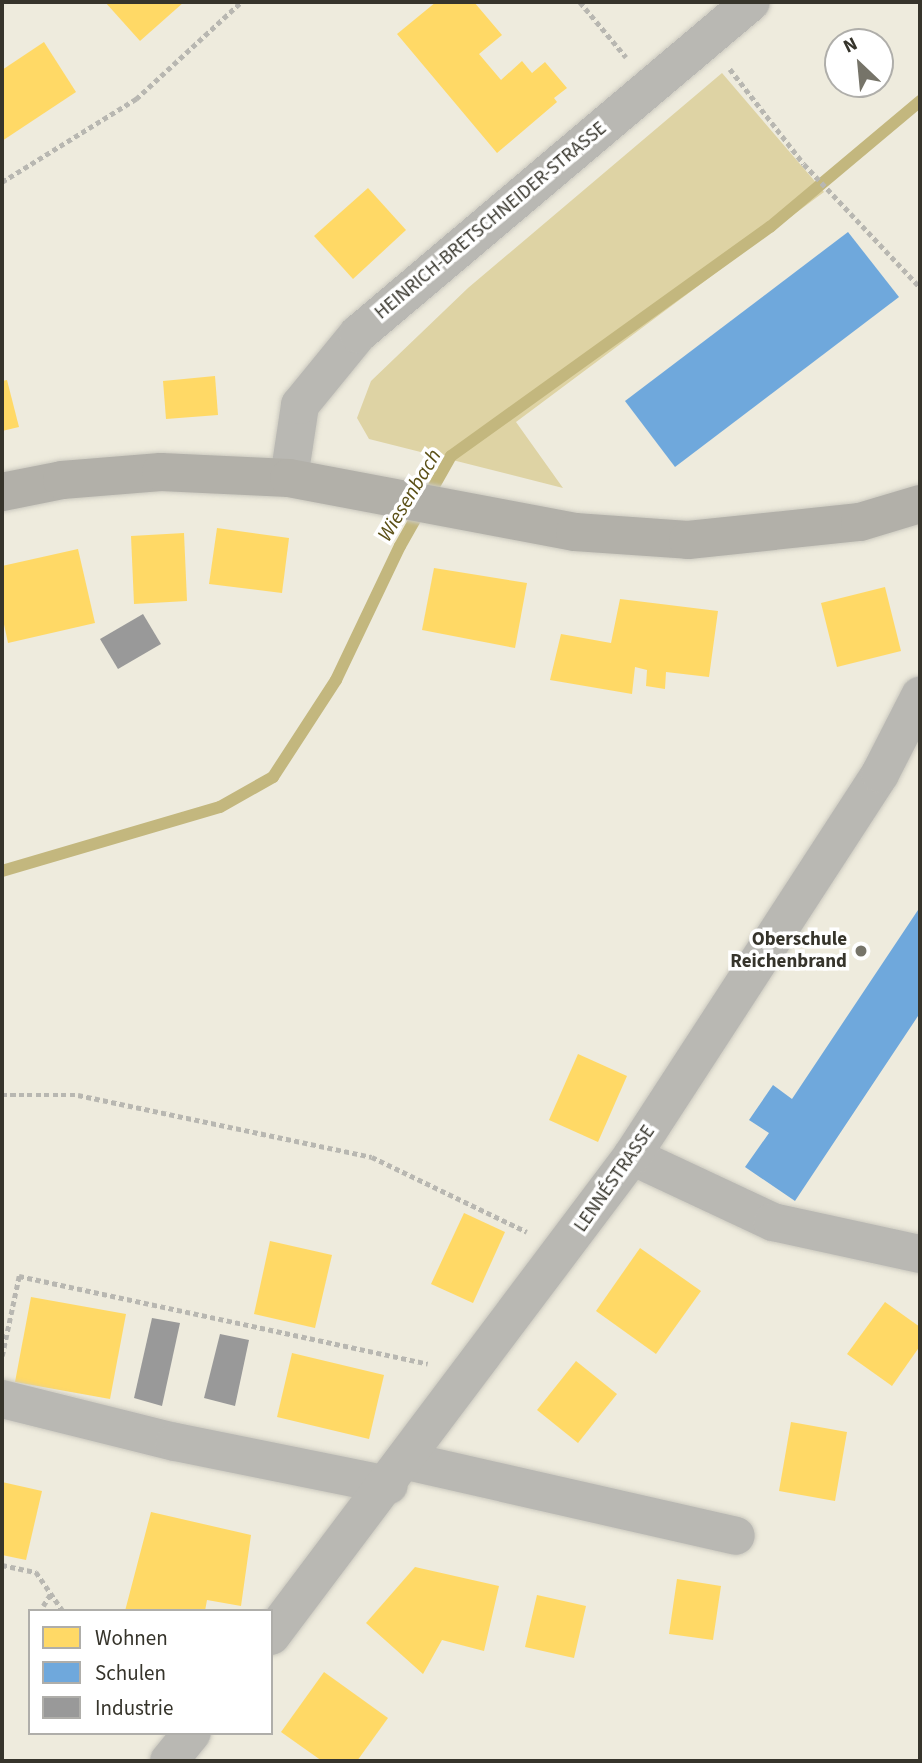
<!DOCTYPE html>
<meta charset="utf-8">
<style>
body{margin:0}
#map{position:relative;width:922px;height:1763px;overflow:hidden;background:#eeebdd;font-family:"Source Sans 3",sans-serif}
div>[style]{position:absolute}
.green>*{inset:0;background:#ded3a4}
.homes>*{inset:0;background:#ffd966}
.schools>*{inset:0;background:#6fa8dc}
.industry>*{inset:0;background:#999}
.stream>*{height:12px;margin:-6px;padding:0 6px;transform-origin:6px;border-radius:6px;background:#c3b77e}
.path>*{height:4.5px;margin-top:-2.25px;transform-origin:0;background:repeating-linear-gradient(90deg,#b8b7b1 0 5px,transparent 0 8.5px)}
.roads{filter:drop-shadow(0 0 2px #cbc9bf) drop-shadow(0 0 2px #cbc9bf)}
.minor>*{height:38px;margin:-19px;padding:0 19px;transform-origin:19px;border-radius:19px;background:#b9b8b3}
.major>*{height:38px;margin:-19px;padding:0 19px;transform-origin:19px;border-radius:19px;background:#b2b0a9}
.dots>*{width:19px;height:19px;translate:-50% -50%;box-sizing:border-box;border:4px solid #fff;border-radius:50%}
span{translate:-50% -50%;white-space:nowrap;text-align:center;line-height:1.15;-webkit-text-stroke:7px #fff;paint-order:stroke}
.street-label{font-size:19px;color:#36342b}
.poi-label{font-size:19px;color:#36342b;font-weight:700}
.right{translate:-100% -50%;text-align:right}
.water-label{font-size:21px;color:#5a4f15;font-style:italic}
.frame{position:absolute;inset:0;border:4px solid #36342b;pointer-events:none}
.legend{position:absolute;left:28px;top:1609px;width:245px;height:126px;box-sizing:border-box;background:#fff;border:2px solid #afaeaa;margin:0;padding:9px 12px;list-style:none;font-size:21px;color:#36342b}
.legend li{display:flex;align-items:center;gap:14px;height:35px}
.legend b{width:35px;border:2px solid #afaeaa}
.north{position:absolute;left:824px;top:28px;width:70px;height:70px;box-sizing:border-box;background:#fff;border:2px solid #afaeaa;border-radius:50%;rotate:334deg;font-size:19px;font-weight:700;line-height:28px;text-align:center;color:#36342b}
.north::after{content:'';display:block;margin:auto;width:24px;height:32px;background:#767469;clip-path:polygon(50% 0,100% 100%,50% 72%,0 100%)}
</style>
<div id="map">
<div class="green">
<div style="clip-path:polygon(722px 73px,824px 192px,516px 422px,563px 488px,369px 439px,357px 418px,371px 381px,468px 288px)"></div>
</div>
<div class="homes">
<div style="clip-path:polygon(105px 2px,184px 2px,140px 41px)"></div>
<div style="clip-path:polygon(436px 2px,474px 2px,502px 35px,479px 54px,501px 80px,522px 61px,532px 73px,545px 62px,567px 88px,554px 98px,557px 102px,497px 153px,397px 34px)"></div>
<div style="clip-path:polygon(44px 42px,76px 92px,2px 141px,2px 70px)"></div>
<div style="clip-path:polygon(368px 188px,406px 230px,353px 279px,314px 236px)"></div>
<div style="clip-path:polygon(215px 376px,218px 415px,166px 419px,163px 381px)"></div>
<div style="clip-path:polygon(7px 380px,19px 427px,2px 431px,2px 381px)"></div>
<div style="clip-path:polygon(217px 528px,289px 538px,282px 593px,209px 584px)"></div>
<div style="clip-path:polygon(184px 533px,187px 601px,134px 604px,131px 536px)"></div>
<div style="clip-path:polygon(78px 549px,95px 623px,8px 643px,2px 615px,2px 566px)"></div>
<div style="clip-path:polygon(434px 568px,527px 583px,515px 648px,422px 630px)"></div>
<div style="clip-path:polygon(885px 587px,901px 651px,837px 667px,821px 603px)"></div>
<div style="clip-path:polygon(620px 599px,718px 611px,709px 677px,666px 672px,665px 689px,646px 686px,647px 670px,635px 667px,632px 694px,550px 680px,561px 634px,611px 643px)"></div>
<div style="clip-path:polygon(578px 1054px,627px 1076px,598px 1142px,549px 1120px)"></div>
<div style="clip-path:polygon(464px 1213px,505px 1232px,473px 1303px,431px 1284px)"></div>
<div style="clip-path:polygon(270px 1241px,332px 1255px,315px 1328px,254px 1314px)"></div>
<div style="clip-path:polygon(640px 1248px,701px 1291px,656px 1354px,596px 1311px)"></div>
<div style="clip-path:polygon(31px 1297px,126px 1314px,110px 1399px,15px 1382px)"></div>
<div style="clip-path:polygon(885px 1302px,920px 1327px,920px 1346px,892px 1386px,847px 1354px)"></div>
<div style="clip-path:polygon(292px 1353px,384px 1375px,369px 1439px,277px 1417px)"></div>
<div style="clip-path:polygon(576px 1361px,617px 1394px,578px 1443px,537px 1410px)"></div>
<div style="clip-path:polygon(791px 1422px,847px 1432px,835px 1501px,779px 1491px)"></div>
<div style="clip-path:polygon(2px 1482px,42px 1491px,26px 1560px,2px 1555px)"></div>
<div style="clip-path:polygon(151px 1512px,251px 1535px,241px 1606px,207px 1600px,205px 1611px,125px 1611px)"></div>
<div style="clip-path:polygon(415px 1567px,499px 1586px,484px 1651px,442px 1640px,423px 1674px,366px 1623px)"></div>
<div style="clip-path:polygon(677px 1579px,721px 1586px,713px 1640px,669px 1634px)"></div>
<div style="clip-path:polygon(537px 1595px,586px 1606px,574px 1658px,525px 1647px)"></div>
<div style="clip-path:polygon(324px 1672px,388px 1718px,357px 1761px,322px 1761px,281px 1732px)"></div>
</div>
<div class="schools">
<div style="clip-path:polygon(848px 232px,899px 297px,675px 467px,625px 401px)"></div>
<div style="clip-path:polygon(920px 907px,920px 1013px,795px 1201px,745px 1167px,769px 1133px,749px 1120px,773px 1085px,792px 1099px)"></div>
</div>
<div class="industry">
<div style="clip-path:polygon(143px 614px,161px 644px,118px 669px,100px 639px)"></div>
<div style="clip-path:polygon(152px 1318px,180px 1323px,162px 1406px,134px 1398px)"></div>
<div style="clip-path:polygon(220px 1334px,249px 1340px,235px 1406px,204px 1398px)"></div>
</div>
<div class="stream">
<div style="left:2px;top:871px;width:227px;rotate:-16.4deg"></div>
<div style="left:220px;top:807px;width:61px;rotate:-29.5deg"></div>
<div style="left:273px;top:777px;width:116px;rotate:-57deg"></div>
<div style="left:336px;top:680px;width:148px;rotate:-64.5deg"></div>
<div style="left:400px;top:546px;width:103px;rotate:-60.5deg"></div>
<div style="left:451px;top:456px;width:393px;rotate:-35.7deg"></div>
<div style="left:770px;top:227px;width:196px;rotate:-40deg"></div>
</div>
<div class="path">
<div style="left:580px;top:2px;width:72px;rotate:50.1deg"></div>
<div style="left:730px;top:69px;width:120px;rotate:52.1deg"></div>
<div style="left:804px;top:164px;width:169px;rotate:46.7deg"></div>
<div style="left:2px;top:182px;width:158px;rotate:-31.8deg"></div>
<div style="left:136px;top:99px;width:143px;rotate:-42.7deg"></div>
<div style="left:2px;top:1095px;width:76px"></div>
<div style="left:78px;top:1095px;width:300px;rotate:11.9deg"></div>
<div style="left:372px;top:1157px;width:172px;rotate:25.8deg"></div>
<div style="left:2px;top:1356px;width:82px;rotate:-78deg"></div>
<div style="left:19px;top:1276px;width:418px;rotate:12.1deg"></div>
<div style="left:2px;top:1565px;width:35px;rotate:12deg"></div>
<div style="left:36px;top:1572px;width:47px;rotate:55.3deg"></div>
<div style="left:43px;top:1606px;width:15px;rotate:-58deg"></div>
</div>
<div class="roads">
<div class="minor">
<div style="left:289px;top:478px;width:74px;rotate:-81.4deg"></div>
<div style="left:300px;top:405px;width:92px;rotate:-50.8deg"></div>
<div style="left:358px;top:334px;width:514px;rotate:-40.19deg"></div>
<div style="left:632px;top:1156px;width:156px;rotate:25.1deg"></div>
<div style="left:773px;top:1222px;width:150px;rotate:12.3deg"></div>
<div style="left:2px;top:1399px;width:178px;rotate:14deg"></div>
<div style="left:175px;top:1442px;width:218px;rotate:11.4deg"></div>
<div style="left:407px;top:1461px;width:337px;rotate:12.8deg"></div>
<div style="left:271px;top:1636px;width:601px;rotate:-53.05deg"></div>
<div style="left:632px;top:1156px;width:455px;rotate:-57deg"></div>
<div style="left:880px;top:774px;width:88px;rotate:-62.9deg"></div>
<div style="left:169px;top:1761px;width:36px;rotate:-51deg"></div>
</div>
<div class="major">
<div style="left:2px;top:492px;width:61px;rotate:-11.3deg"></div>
<div style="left:62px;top:480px;width:99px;rotate:-4.6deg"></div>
<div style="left:161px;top:472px;width:128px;rotate:2.7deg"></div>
<div style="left:289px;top:478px;width:291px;rotate:10.7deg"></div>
<div style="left:575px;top:532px;width:113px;rotate:4deg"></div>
<div style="left:688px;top:540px;width:173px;rotate:-6deg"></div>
<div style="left:860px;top:522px;width:63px;rotate:-16.7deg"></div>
</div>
</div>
<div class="dots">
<div style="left:861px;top:951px;background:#767469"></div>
</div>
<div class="street-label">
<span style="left:491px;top:221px;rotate:-40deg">HEINRICH-BRETSCHNEIDER-STRASSE</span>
<span style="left:615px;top:1179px;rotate:-55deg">LENNÉSTRASSE</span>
</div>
<div class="poi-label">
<span class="right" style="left:847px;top:951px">Oberschule<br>Reichenbrand</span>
</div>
<div class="water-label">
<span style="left:409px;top:495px;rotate:-59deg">Wiesenbach</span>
</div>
<div class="frame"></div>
<ul class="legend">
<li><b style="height:19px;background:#ffd966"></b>Wohnen</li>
<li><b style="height:19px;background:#6fa8dc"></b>Schulen</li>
<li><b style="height:19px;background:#999"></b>Industrie</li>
</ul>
<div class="north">N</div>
</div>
